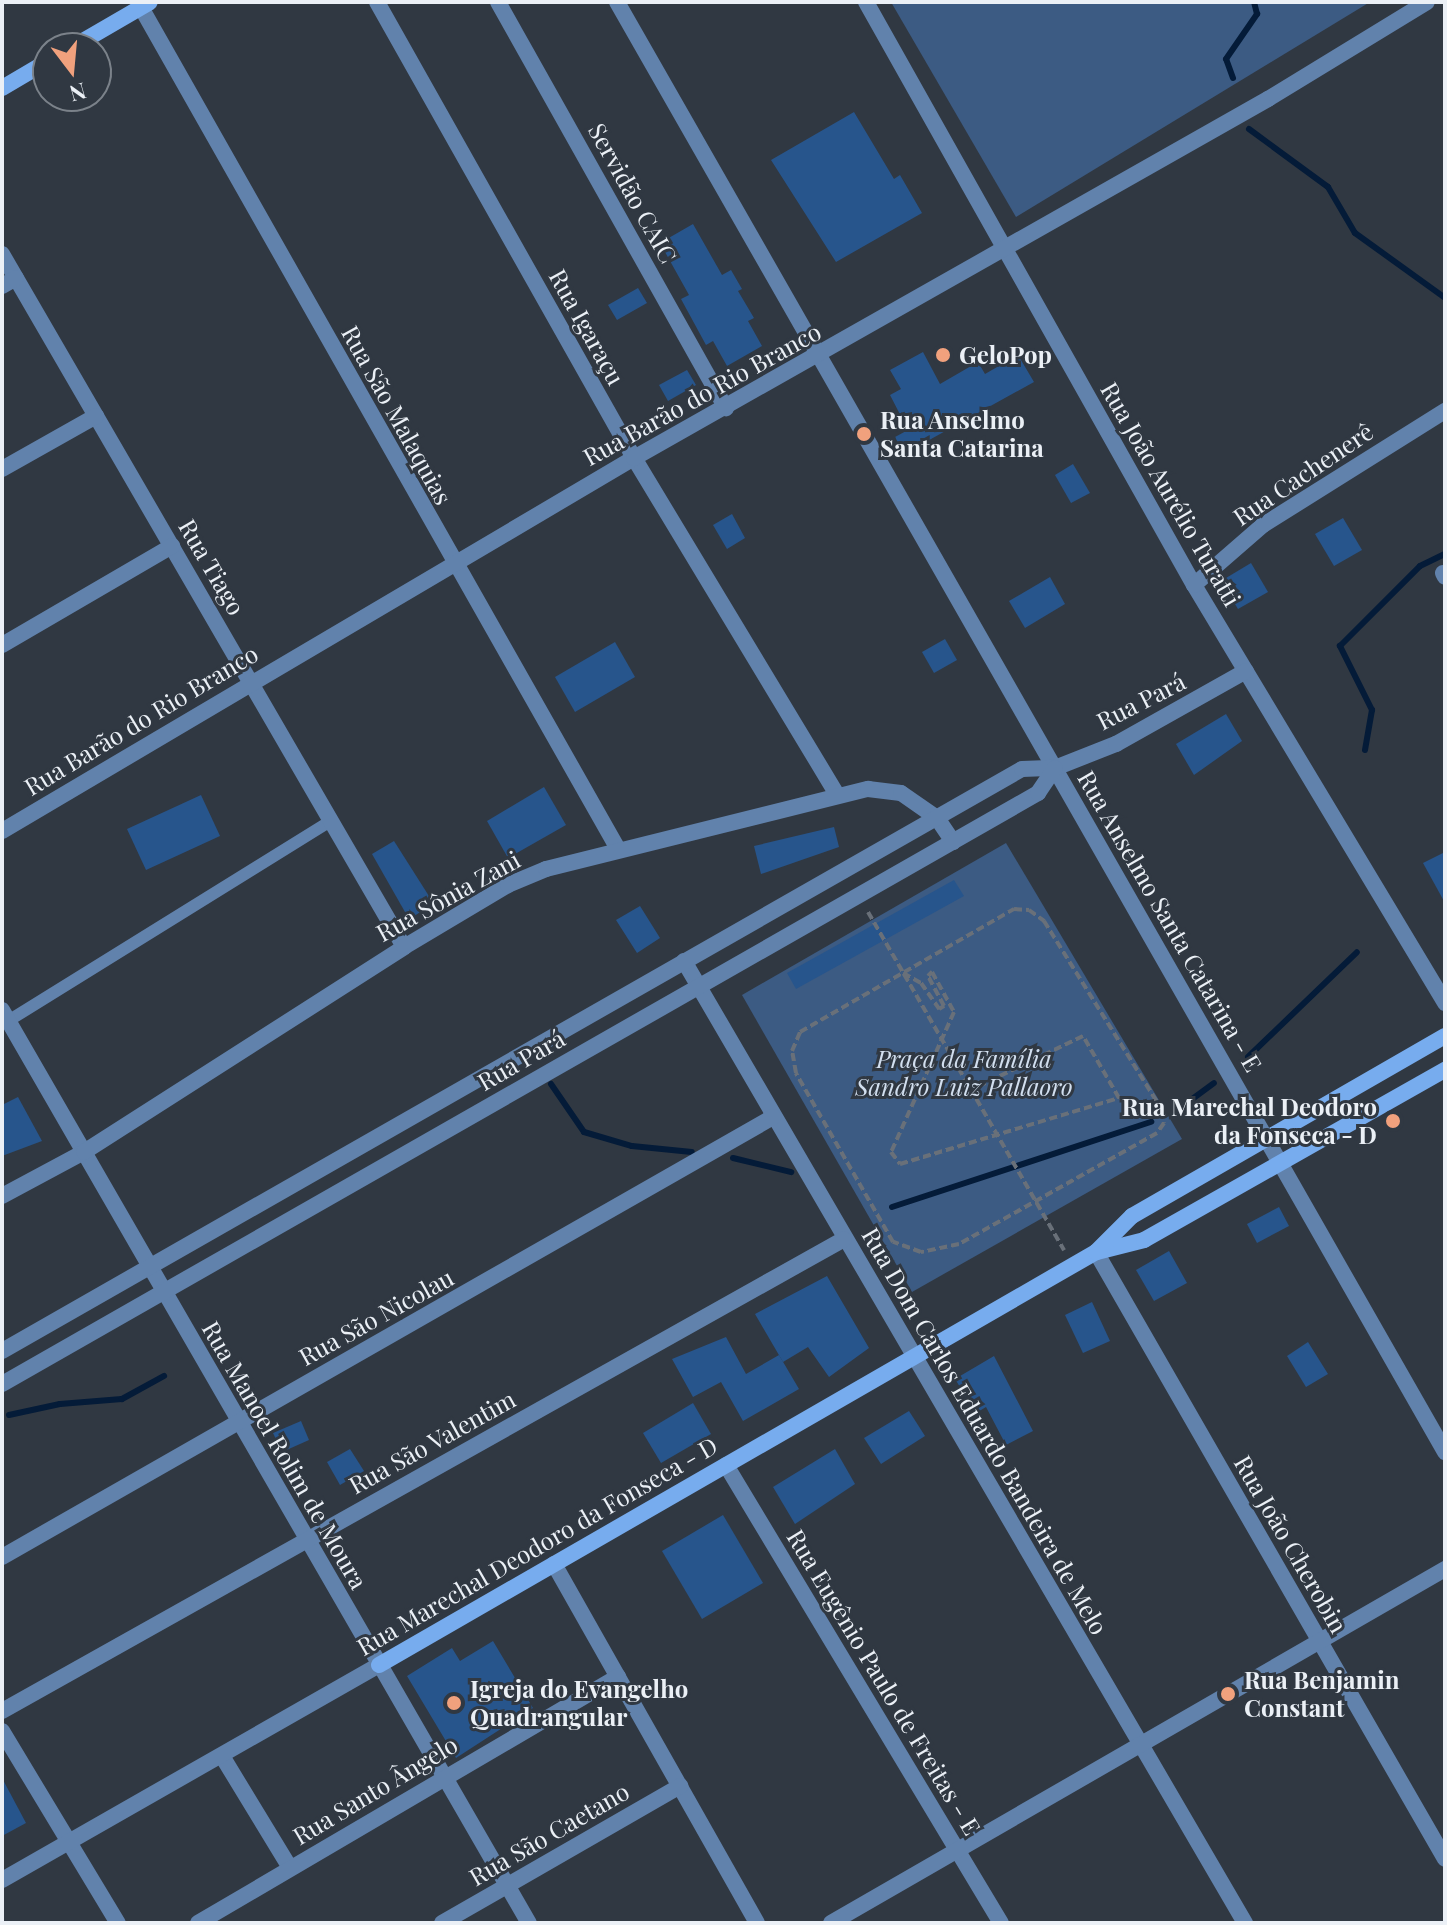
<!DOCTYPE html>
<meta charset="utf-8">
<style>
body{margin:0}
#map{position:relative;width:1447px;height:1925px;overflow:hidden;background:#303842;font-family:"Playfair Display",serif}
div>[style]{position:absolute}
.green>*{inset:0;background:#3c5b83}
.stream>*{height:6px;margin:-3px;padding:0 3px;transform-origin:3px;border-radius:3px;background:#041b38}
.building>*{inset:0;background:#27558c}
.path>*{height:4px;margin-top:-2px;transform-origin:0;background:repeating-linear-gradient(90deg,#697079 0 8px,transparent 0 12px)}
.lane>*{height:12px;margin:-6px;padding:0 6px;transform-origin:6px;border-radius:6px;background:#6182ac}
.street>*{height:16px;margin:-8px;padding:0 8px;transform-origin:8px;border-radius:8px;background:#6182ac}
.secondary>*{height:16px;margin:-8px;padding:0 8px;transform-origin:8px;border-radius:8px;background:#77acee}
.dots>*{width:22px;height:22px;translate:-50% -50%;box-sizing:border-box;border:4px solid #303842;border-radius:50%}
span{translate:-50% -50%;white-space:nowrap;text-align:center;line-height:1.15;-webkit-text-stroke:6px #303842;paint-order:stroke}
.street-label{font-size:24px;color:#ebf0f6}
.poi-label{font-size:24px;color:#ebf0f6;font-weight:700}
.left{translate:0 -50%;text-align:left}
.right{translate:-100% -50%;text-align:right}
.park-label{font-size:24px;color:#d2dfef;font-style:italic}
.frame{position:absolute;inset:0;border:4px solid #ebf0f6;pointer-events:none}
.north{position:absolute;left:32px;top:32px;width:80px;height:80px;box-sizing:border-box;background:#303842;border:2px solid #7b828a;border-radius:50%;rotate:164deg;font-size:22px;font-weight:700;line-height:32px;text-align:center;color:#ebf0f6}
.north::after{content:'';display:block;margin:auto;width:28px;height:36px;background:#f1a17d;clip-path:polygon(50% 0,100% 100%,50% 72%,0 100%)}
</style>
<div id="map">
<div class="green">
<div style="clip-path:polygon(891px 2px,1370px 2px,1016px 217px)"></div>
<div style="clip-path:polygon(1006px 843px,1182px 1139px,912px 1292px,742px 995px)"></div>
</div>
<div class="stream">
<div style="left:1233px;top:78px;width:20px;rotate:-110deg"></div>
<div style="left:1226px;top:59px;width:55px;rotate:-55.4deg"></div>
<div style="left:1257px;top:14px;width:12px;rotate:-104deg"></div>
<div style="left:1249px;top:129px;width:98px;rotate:36.3deg"></div>
<div style="left:1328px;top:187px;width:53px;rotate:59.6deg"></div>
<div style="left:1355px;top:233px;width:111px;rotate:35.8deg"></div>
<div style="left:1365px;top:750px;width:41px;rotate:-80.1deg"></div>
<div style="left:1372px;top:710px;width:72px;rotate:-116.6deg"></div>
<div style="left:1340px;top:646px;width:113px;rotate:-45deg"></div>
<div style="left:1420px;top:566px;width:28px;rotate:-26deg"></div>
<div style="left:1248px;top:1057px;width:151px;rotate:-43.9deg"></div>
<div style="left:551px;top:1084px;width:58px;rotate:55.5deg"></div>
<div style="left:584px;top:1132px;width:50px;rotate:16.3deg"></div>
<div style="left:632px;top:1146px;width:60px;rotate:5.7deg"></div>
<div style="left:1180px;top:1108px;width:42px;rotate:-36.3deg"></div>
<div style="left:733px;top:1158px;width:60px;rotate:13.6deg"></div>
<div style="left:892px;top:1207px;width:273px;rotate:-18.2deg"></div>
<div style="left:9px;top:1415px;width:52px;rotate:-12.2deg"></div>
<div style="left:60px;top:1404px;width:62px;rotate:-4.6deg"></div>
<div style="left:122px;top:1399px;width:48px;rotate:-28.7deg"></div>
</div>
<div class="building">
<div style="clip-path:polygon(854px 112px,894px 179px,900px 175px,922px 213px,836px 262px,771px 160px)"></div>
<div style="clip-path:polygon(693px 224px,722px 275px,731px 270px,742px 289px,738px 291px,754px 318px,748px 321px,762px 346px,727px 366px,713px 341px,706px 345px,681px 299px,689px 295px,660px 243px)"></div>
<div style="clip-path:polygon(638px 288px,647px 303px,617px 320px,608px 305px)"></div>
<div style="clip-path:polygon(923px 352px,940px 384px,978px 362px,985px 374px,1018px 355px,1034px 382px,904px 454px,895px 437px,908px 430px,890px 395px,901px 389px,890px 370px)"></div>
<div style="clip-path:polygon(687px 370px,696px 385px,668px 401px,659px 385px)"></div>
<div style="clip-path:polygon(1073px 464px,1090px 493px,1071px 503px,1055px 475px)"></div>
<div style="clip-path:polygon(732px 514px,745px 538px,727px 549px,713px 525px)"></div>
<div style="clip-path:polygon(1343px 518px,1362px 550px,1334px 566px,1315px 534px)"></div>
<div style="clip-path:polygon(1251px 563px,1268px 592px,1238px 609px,1221px 581px)"></div>
<div style="clip-path:polygon(1050px 577px,1065px 604px,1025px 628px,1009px 601px)"></div>
<div style="clip-path:polygon(945px 639px,957px 660px,934px 673px,922px 652px)"></div>
<div style="clip-path:polygon(615px 642px,635px 677px,575px 712px,555px 677px)"></div>
<div style="clip-path:polygon(1226px 714px,1242px 741px,1194px 775px,1176px 744px)"></div>
<div style="clip-path:polygon(544px 787px,566px 825px,508px 858px,487px 821px)"></div>
<div style="clip-path:polygon(201px 795px,220px 836px,146px 870px,127px 829px)"></div>
<div style="clip-path:polygon(834px 827px,839px 847px,761px 874px,754px 846px)"></div>
<div style="clip-path:polygon(394px 841px,434px 904px,409px 919px,372px 854px)"></div>
<div style="clip-path:polygon(1445px 852px,1445px 903px,1423px 863px)"></div>
<div style="clip-path:polygon(954px 880px,964px 896px,796px 989px,787px 973px)"></div>
<div style="clip-path:polygon(640px 906px,660px 938px,637px 953px,616px 920px)"></div>
<div style="clip-path:polygon(18px 1097px,42px 1141px,2px 1156px,2px 1105px)"></div>
<div style="clip-path:polygon(1279px 1207px,1289px 1226px,1257px 1243px,1247px 1224px)"></div>
<div style="clip-path:polygon(1169px 1251px,1187px 1283px,1154px 1301px,1136px 1270px)"></div>
<div style="clip-path:polygon(827px 1276px,869px 1348px,829px 1377px,808px 1347px,783px 1362px,755px 1314px)"></div>
<div style="clip-path:polygon(1092px 1302px,1110px 1341px,1083px 1353px,1065px 1315px)"></div>
<div style="clip-path:polygon(726px 1337px,746px 1374px,779px 1355px,799px 1389px,743px 1421px,721px 1382px,693px 1397px,672px 1359px)"></div>
<div style="clip-path:polygon(1308px 1342px,1328px 1374px,1306px 1387px,1287px 1356px)"></div>
<div style="clip-path:polygon(994px 1356px,1033px 1431px,1006px 1445px,986px 1407px,976px 1413px,955px 1379px)"></div>
<div style="clip-path:polygon(693px 1403px,711px 1434px,661px 1463px,643px 1433px)"></div>
<div style="clip-path:polygon(909px 1411px,925px 1436px,881px 1464px,864px 1438px)"></div>
<div style="clip-path:polygon(301px 1421px,309px 1440px,282px 1452px,273px 1433px)"></div>
<div style="clip-path:polygon(350px 1449px,364px 1471px,340px 1485px,327px 1462px)"></div>
<div style="clip-path:polygon(835px 1449px,855px 1484px,795px 1524px,773px 1487px)"></div>
<div style="clip-path:polygon(723px 1515px,763px 1583px,702px 1619px,662px 1551px)"></div>
<div style="clip-path:polygon(493px 1641px,533px 1708px,456px 1758px,407px 1676px,452px 1648px,460px 1661px)"></div>
<div style="clip-path:polygon(2px 1778px,26px 1823px,2px 1836px)"></div>
</div>
<div class="path">
<div style="left:1014px;top:909px;width:15px;rotate:4deg"></div>
<div style="left:1029px;top:910px;width:19px;rotate:36deg"></div>
<div style="left:1044px;top:921px;width:223px;rotate:58deg"></div>
<div style="left:1162px;top:1110px;width:13px;rotate:81deg"></div>
<div style="left:1164px;top:1123px;width:12px;rotate:125deg"></div>
<div style="left:1157px;top:1133px;width:227px;rotate:150.7deg"></div>
<div style="left:959px;top:1244px;width:39px;rotate:168deg"></div>
<div style="left:921px;top:1252px;width:30px;rotate:-160deg"></div>
<div style="left:893px;top:1242px;width:195px;rotate:-119.9deg"></div>
<div style="left:796px;top:1073px;width:22px;rotate:-100deg"></div>
<div style="left:792px;top:1051px;width:21px;rotate:-67deg"></div>
<div style="left:800px;top:1032px;width:247px;rotate:-29.9deg"></div>
<div style="left:868px;top:912px;width:391px;rotate:59.9deg"></div>
<div style="left:903px;top:973px;width:21px;rotate:29deg"></div>
<div style="left:921px;top:983px;width:32px;rotate:55deg"></div>
<div style="left:939px;top:1009px;width:6px;rotate:-31deg"></div>
<div style="left:944px;top:1006px;width:34px;rotate:-118deg"></div>
<div style="left:928px;top:976px;width:6px;rotate:-45deg"></div>
<div style="left:932px;top:972px;width:46px;rotate:61.2deg"></div>
<div style="left:954px;top:1012px;width:154px;rotate:114.2deg"></div>
<div style="left:891px;top:1152px;width:15px;rotate:53deg"></div>
<div style="left:900px;top:1164px;width:229px;rotate:-16.8deg"></div>
<div style="left:1119px;top:1098px;width:72px;rotate:-120.1deg"></div>
<div style="left:1083px;top:1036px;width:124px;rotate:154.3deg"></div>
</div>
<div class="lane">
<div style="left:8px;top:1021px;width:380px;rotate:-31.8deg"></div>
</div>
<div class="street">
<div style="left:138px;top:2px;width:974px;rotate:60.46deg"></div>
<div style="left:377px;top:2px;width:523px;rotate:60.59deg"></div>
<div style="left:634px;top:458px;width:393px;rotate:58.9deg"></div>
<div style="left:498px;top:2px;width:466px;rotate:60.7deg"></div>
<div style="left:617px;top:2px;width:1670px;rotate:60.27deg"></div>
<div style="left:866px;top:2px;width:669px;rotate:60.64deg"></div>
<div style="left:1194px;top:585px;width:488px;rotate:59deg"></div>
<div style="left:2px;top:254px;width:801px;rotate:59.88deg"></div>
<div style="left:2px;top:286px;width:16px;rotate:-30deg"></div>
<div style="left:2px;top:469px;width:108px;rotate:-29.4deg"></div>
<div style="left:1443px;top:573px;width:4px;rotate:63deg"></div>
<div style="left:1194px;top:585px;width:91px;rotate:-41deg"></div>
<div style="left:1263px;top:525px;width:215px;rotate:-32.1deg"></div>
<div style="left:2px;top:645px;width:197px;rotate:-30.2deg"></div>
<div style="left:2px;top:831px;width:734px;rotate:-30.55deg"></div>
<div style="left:634px;top:458px;width:729px;rotate:-29.52deg"></div>
<div style="left:1268px;top:99px;width:186px;rotate:-31.4deg"></div>
<div style="left:684px;top:961px;width:1114px;rotate:59.75deg"></div>
<div style="left:2px;top:1010px;width:1054px;rotate:60.01deg"></div>
<div style="left:2px;top:1196px;width:93px;rotate:-28.2deg"></div>
<div style="left:84px;top:1152px;width:380px;rotate:-32.6deg"></div>
<div style="left:404px;top:947px;width:121px;rotate:-30.8deg"></div>
<div style="left:508px;top:885px;width:41px;rotate:-22.8deg"></div>
<div style="left:546px;top:869px;width:332px;rotate:-14deg"></div>
<div style="left:868px;top:789px;width:33px;rotate:7deg"></div>
<div style="left:901px;top:793px;width:44px;rotate:34.8deg"></div>
<div style="left:937px;top:818px;width:29px;rotate:56deg"></div>
<div style="left:1096px;top:1252px;width:700px;rotate:60.1deg"></div>
<div style="left:2px;top:1351px;width:1174px;rotate:-29.71deg"></div>
<div style="left:1022px;top:769px;width:33px;rotate:-2deg"></div>
<div style="left:1055px;top:768px;width:66px;rotate:-21.5deg"></div>
<div style="left:1116px;top:744px;width:149px;rotate:-29.3deg"></div>
<div style="left:2px;top:1384px;width:1193px;rotate:-29.7deg"></div>
<div style="left:1038px;top:793px;width:30px;rotate:-56deg"></div>
<div style="left:726px;top:1465px;width:534px;rotate:59.02deg"></div>
<div style="left:2px;top:1557px;width:888px;rotate:-29.71deg"></div>
<div style="left:554px;top:1564px;width:412px;rotate:60.5deg"></div>
<div style="left:2px;top:1711px;width:965px;rotate:-29.27deg"></div>
<div style="left:2px;top:1731px;width:224px;rotate:58.9deg"></div>
<div style="left:222px;top:1756px;width:131px;rotate:58.7deg"></div>
<div style="left:2px;top:1880px;width:434px;rotate:-29.7deg"></div>
<div style="left:198px;top:1923px;width:487px;rotate:-30.4deg"></div>
<div style="left:442px;top:1923px;width:275px;rotate:-29.9deg"></div>
<div style="left:831px;top:1923px;width:709px;rotate:-29.97deg"></div>
</div>
<div class="secondary">
<div style="left:71px;top:48px;width:91px;rotate:-30.2deg"></div>
<div style="left:2px;top:88px;width:53px;rotate:-30.4deg"></div>
<div style="left:1097px;top:1252px;width:49px;rotate:-14.3deg"></div>
<div style="left:1144px;top:1240px;width:346px;rotate:-29.5deg"></div>
<div style="left:379px;top:1665px;width:827px;rotate:-29.94deg"></div>
<div style="left:1096px;top:1252px;width:51px;rotate:-45deg"></div>
<div style="left:1132px;top:1216px;width:361px;rotate:-29.9deg"></div>
</div>
<div class="dots">
<div style="left:943px;top:355px;background:#f1a17d"></div>
<div style="left:864px;top:434px;background:#f1a17d"></div>
<div style="left:1393px;top:1121px;background:#f1a17d"></div>
<div style="left:1228px;top:1694px;background:#f1a17d"></div>
<div style="left:454px;top:1703px;background:#f1a17d"></div>
</div>
<div class="street-label">
<span style="left:633px;top:193px;rotate:61deg">Servidão CAIC</span>
<span style="left:587px;top:327px;rotate:61deg">Rua Igaraçu</span>
<span style="left:702px;top:394px;rotate:-29deg">Rua Barão do Rio Branco</span>
<span style="left:397px;top:415px;rotate:61deg">Rua São Malaquias</span>
<span style="left:1303px;top:474px;rotate:-34deg">Rua Cachenerê</span>
<span style="left:1171px;top:494px;rotate:60deg">Rua João Aurélio Turatti</span>
<span style="left:212px;top:567px;rotate:60deg">Rua Tiago</span>
<span style="left:1141px;top:701px;rotate:-27deg">Rua Pará</span>
<span style="left:141px;top:720px;rotate:-31deg">Rua Barão do Rio Branco</span>
<span style="left:448px;top:896px;rotate:-29deg">Rua Sônia Zani</span>
<span style="left:1170px;top:921px;rotate:60deg">Rua Anselmo Santa Catarina - E</span>
<span style="left:521px;top:1060px;rotate:-30deg">Rua Pará</span>
<span style="left:376px;top:1317px;rotate:-29deg">Rua São Nicolau</span>
<span style="left:985px;top:1431px;rotate:60deg">Rua Dom Carlos Eduardo Bandeira de Melo</span>
<span style="left:432px;top:1442px;rotate:-29deg">Rua São Valentim</span>
<span style="left:285px;top:1455px;rotate:60deg">Rua Manoel Rolim de Moura</span>
<span style="left:1291px;top:1544px;rotate:60deg">Rua João Cherobin</span>
<span style="left:537px;top:1546px;rotate:-30deg">Rua Marechal Deodoro da Fonseca - D</span>
<span style="left:884px;top:1682px;rotate:59deg">Rua Eugênio Paulo de Freitas - E</span>
<span style="left:375px;top:1790px;rotate:-31deg">Rua Santo Ângelo</span>
<span style="left:549px;top:1834px;rotate:-30deg">Rua São Caetano</span>
</div>
<div class="poi-label">
<span class="left" style="left:959px;top:355px">GeloPop</span>
<span class="left" style="left:880px;top:434px">Rua Anselmo<br>Santa Catarina</span>
<span class="right" style="left:1377px;top:1121px">Rua Marechal Deodoro<br>da Fonseca - D</span>
<span class="left" style="left:1244px;top:1694px">Rua Benjamin<br>Constant</span>
<span class="left" style="left:470px;top:1703px">Igreja do Evangelho<br>Quadrangular</span>
</div>
<div class="park-label">
<span style="left:964px;top:1073px">Praça da Família<br>Sandro Luiz Pallaoro</span>
</div>
<div class="frame"></div>
<div class="north">N</div>
</div>
